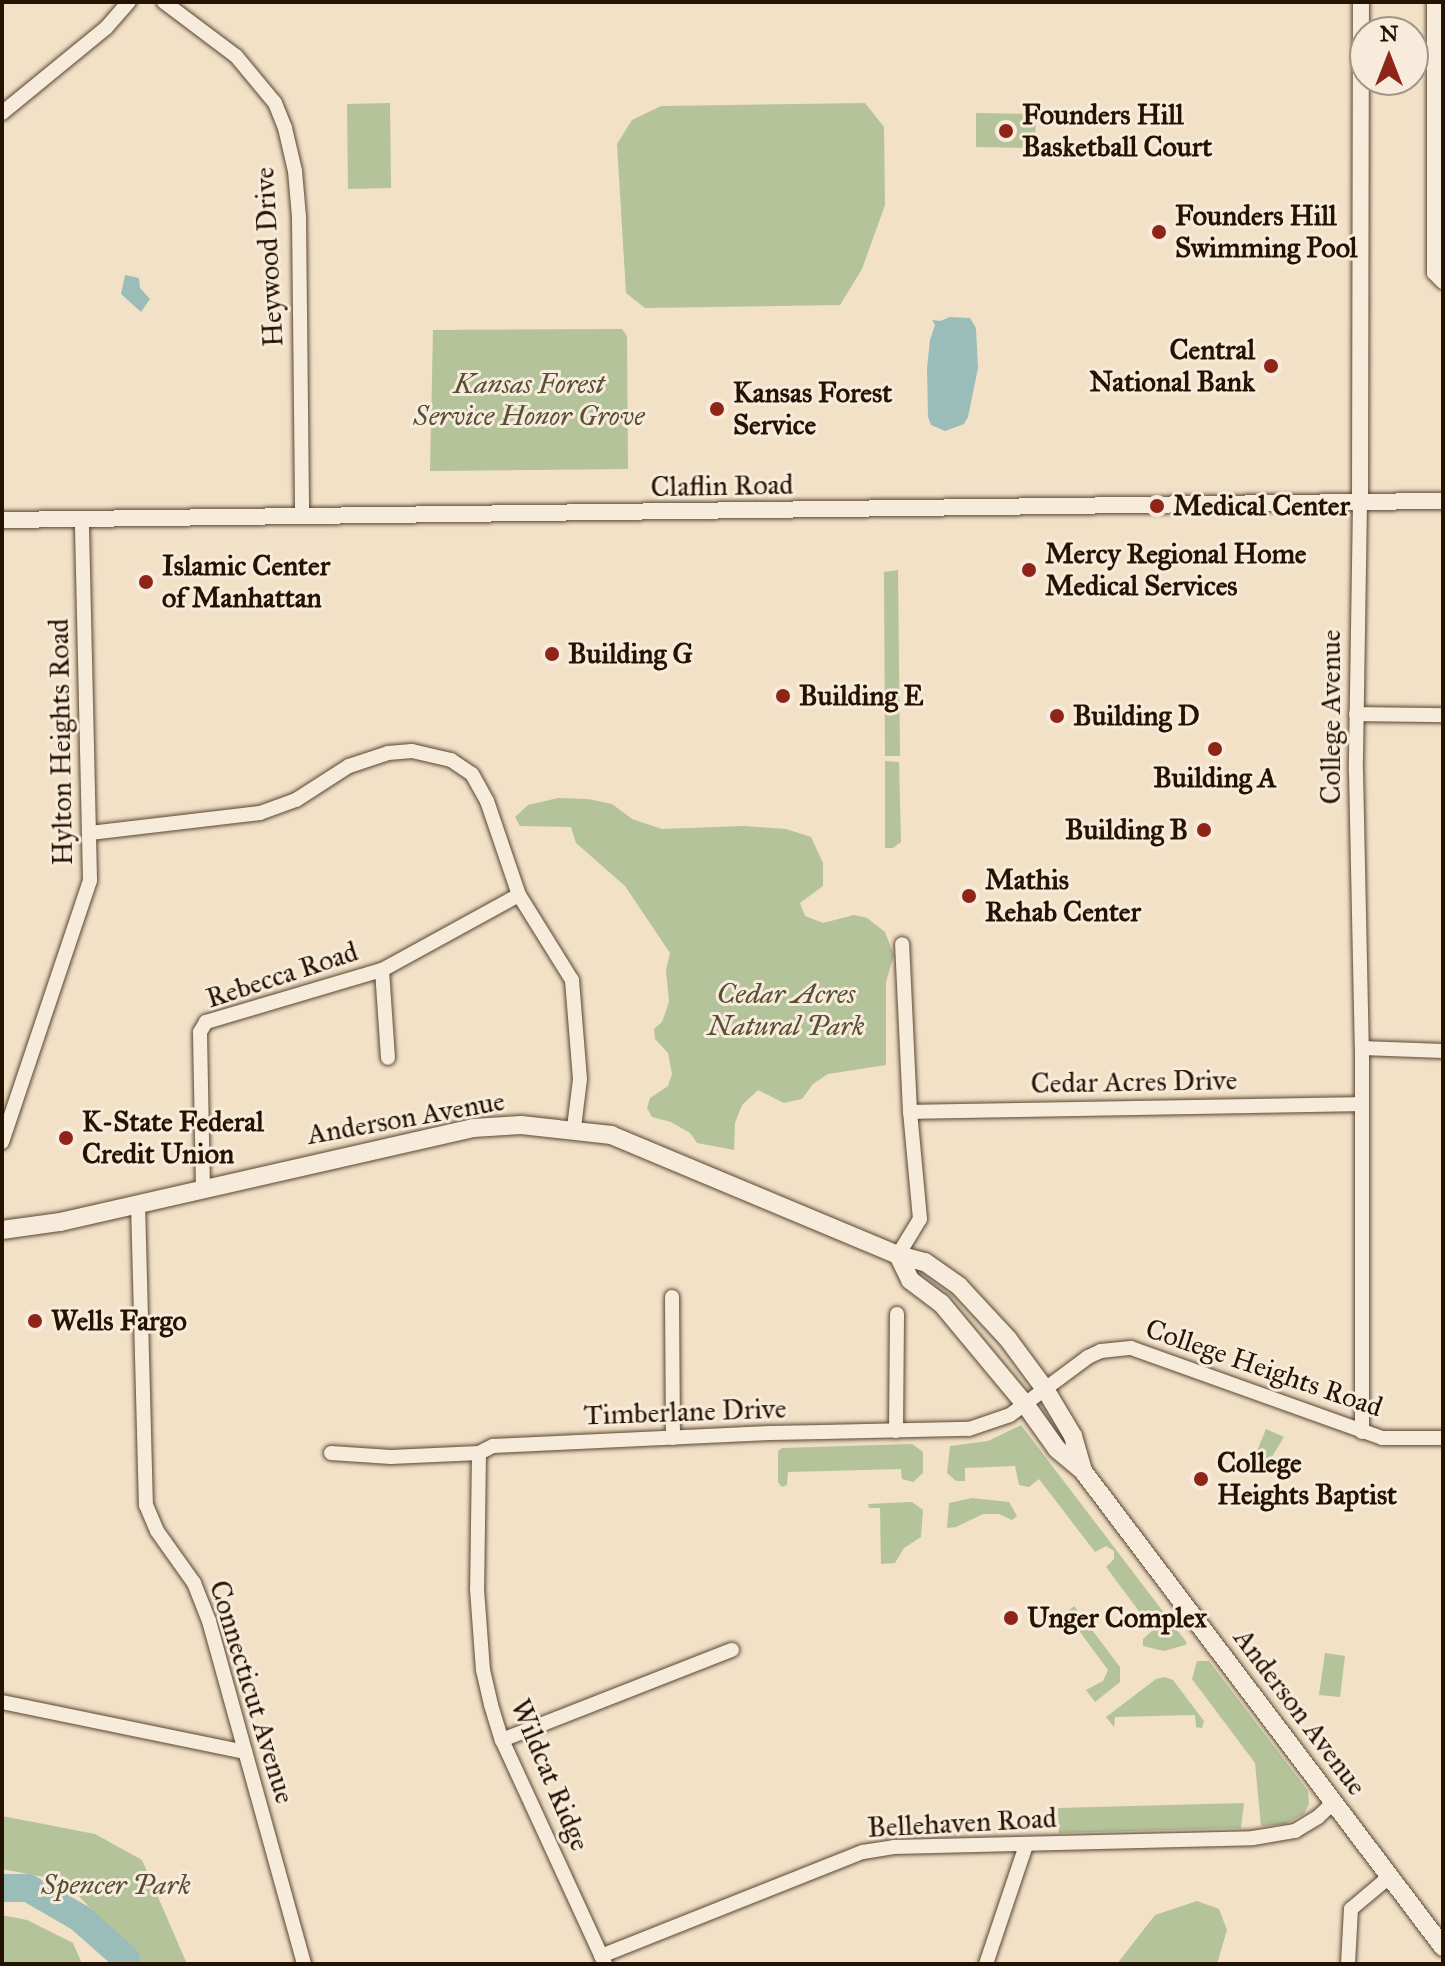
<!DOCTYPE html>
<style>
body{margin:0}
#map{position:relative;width:1445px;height:1966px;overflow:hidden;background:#f2e0c7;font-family:"IM FELL Great Primer",serif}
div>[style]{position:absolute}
.green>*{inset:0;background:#b4c39a}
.water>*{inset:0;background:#9bbdb9}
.river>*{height:28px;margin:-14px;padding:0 14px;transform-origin:14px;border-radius:14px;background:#9bbdb9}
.roads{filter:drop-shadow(0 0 2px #584632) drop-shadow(0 0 2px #584632)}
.minor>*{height:14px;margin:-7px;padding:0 7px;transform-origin:7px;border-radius:7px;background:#f7ebdb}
.tertiary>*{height:16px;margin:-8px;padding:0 8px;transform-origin:8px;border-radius:8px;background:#f7ebdb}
.secondary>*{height:18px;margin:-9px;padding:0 9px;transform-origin:9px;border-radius:9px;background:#f7ebdb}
.dots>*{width:22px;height:22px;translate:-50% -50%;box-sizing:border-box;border:4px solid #f7ebdb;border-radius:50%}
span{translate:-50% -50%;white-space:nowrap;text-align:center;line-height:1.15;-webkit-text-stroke:6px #f7ebdb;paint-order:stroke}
.poi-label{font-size:28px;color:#251200;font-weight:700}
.left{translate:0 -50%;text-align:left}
.right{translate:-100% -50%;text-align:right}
.street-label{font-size:28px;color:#251200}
.park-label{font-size:28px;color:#575036;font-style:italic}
.frame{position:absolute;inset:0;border:4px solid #251200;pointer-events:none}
.north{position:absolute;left:1349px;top:16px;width:80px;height:80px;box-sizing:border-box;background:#f7ebdb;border:2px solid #a39483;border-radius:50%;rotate:0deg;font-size:22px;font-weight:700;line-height:32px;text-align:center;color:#251200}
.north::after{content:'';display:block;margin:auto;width:28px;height:36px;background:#8f2418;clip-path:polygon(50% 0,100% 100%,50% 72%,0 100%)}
</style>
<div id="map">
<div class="green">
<div style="clip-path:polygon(390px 103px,391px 188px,348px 189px,347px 104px)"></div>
<div style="clip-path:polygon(865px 103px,884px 127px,885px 205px,862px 269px,840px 305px,645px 308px,626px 293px,617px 144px,632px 120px,661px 106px)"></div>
<div style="clip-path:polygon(976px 113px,1036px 114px,1035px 148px,976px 147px)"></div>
<div style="clip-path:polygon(622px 329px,627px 336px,628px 469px,430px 471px,433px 330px)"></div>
<div style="clip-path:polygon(898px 570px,900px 756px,885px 756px,884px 572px)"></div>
<div style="clip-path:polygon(885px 761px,899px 762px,901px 842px,893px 848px,885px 848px)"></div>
<div style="clip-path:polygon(558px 798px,588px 799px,612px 804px,632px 819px,662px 829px,744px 826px,786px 829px,811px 837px,823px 863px,823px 886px,800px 903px,805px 916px,823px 923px,854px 915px,867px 918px,885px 932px,894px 955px,886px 982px,886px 1065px,828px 1074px,813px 1084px,802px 1099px,784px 1103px,758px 1090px,742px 1105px,735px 1123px,734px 1150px,697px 1143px,690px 1133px,671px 1122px,652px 1117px,647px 1108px,650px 1098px,668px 1086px,672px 1074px,668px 1053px,655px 1039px,654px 1029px,662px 1022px,669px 1002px,666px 970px,670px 953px,625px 886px,576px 843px,571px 827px,520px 826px,515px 817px,528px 805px)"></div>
<div style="clip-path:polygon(1021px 1425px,1187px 1643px,1185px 1645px,1164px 1651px,1143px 1646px,1143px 1639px,1153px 1630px,1106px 1567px,1114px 1559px,1114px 1551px,1106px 1546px,1095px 1552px,1039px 1479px,1029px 1487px,1019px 1485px,1015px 1466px,965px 1468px,965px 1481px,956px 1481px,947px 1473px,950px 1446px,988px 1441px)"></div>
<div style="clip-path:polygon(1266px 1429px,1284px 1437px,1262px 1473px,1250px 1468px)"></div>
<div style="clip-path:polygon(912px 1444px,923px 1452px,923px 1473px,913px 1482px,902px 1479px,901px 1469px,788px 1472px,787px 1485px,782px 1487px,778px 1482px,778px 1451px,782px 1448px)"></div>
<div style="clip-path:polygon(972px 1498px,1009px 1502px,1017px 1516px,1012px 1520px,999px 1514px,983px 1514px,956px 1527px,947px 1528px,949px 1503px)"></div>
<div style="clip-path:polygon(912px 1502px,923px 1510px,921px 1537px,904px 1548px,895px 1563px,881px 1564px,880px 1508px,869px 1508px,868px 1504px)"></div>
<div style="clip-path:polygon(1074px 1606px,1120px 1667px,1120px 1682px,1095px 1702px,1086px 1690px,1103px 1681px,1108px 1670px,1066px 1613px)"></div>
<div style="clip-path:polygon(1325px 1653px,1345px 1656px,1340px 1697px,1319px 1695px)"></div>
<div style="clip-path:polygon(1197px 1661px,1209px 1661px,1308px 1791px,1309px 1804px,1304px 1814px,1285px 1824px,1261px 1826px,1255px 1763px,1192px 1679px)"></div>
<div style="clip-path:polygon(1164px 1677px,1173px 1680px,1204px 1721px,1202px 1728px,1196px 1727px,1195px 1715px,1115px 1717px,1114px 1727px,1106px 1717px,1156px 1679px)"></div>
<div style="clip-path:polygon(1244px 1803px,1241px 1828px,1059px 1833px,1058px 1808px)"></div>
<div style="clip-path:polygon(2px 1816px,95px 1834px,142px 1860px,187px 1964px,135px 1964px,108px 1927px,76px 1893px,44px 1877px,2px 1869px)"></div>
<div style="clip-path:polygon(1197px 1901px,1219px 1909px,1227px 1930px,1217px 1964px,1117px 1964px,1155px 1915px)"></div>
<div style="clip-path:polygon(2px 1915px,27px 1920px,73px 1943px,82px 1964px,2px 1964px)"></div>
</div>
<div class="water">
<div style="clip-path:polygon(125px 275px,139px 278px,140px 288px,150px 299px,141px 312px,121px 294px)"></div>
<div style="clip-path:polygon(950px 317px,970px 318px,976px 328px,978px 368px,968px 417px,964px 424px,945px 431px,931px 425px,928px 417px,927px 368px,930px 340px,935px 325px,932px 320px,940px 321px)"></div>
</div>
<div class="river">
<div style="left:2px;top:1888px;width:26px"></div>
<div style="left:28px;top:1888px;width:60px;rotate:30deg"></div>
<div style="left:80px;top:1918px;width:60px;rotate:41.6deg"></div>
<div style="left:125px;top:1958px;width:6px;rotate:72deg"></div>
</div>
<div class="roads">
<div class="minor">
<div style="left:164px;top:2px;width:90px;rotate:36.9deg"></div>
<div style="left:236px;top:56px;width:61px;rotate:50.3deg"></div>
<div style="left:275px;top:103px;width:27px;rotate:68deg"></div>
<div style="left:285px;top:128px;width:44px;rotate:76.9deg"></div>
<div style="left:295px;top:171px;width:46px;rotate:85deg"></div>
<div style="left:299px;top:217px;width:297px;rotate:89.4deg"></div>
<div style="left:1434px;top:2px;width:271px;rotate:90deg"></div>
<div style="left:1434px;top:273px;width:13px;rotate:45deg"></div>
<div style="left:2px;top:113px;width:134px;rotate:-39.3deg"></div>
<div style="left:106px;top:28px;width:35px;rotate:-49deg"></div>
<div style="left:1360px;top:502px;width:269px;rotate:90.9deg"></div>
<div style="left:1356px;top:771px;width:277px;rotate:88.8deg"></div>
<div style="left:1362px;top:1048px;width:384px;rotate:90deg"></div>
<div style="left:1356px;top:714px;width:87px;rotate:0.7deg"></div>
<div style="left:90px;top:833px;width:171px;rotate:-6.7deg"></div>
<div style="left:260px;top:813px;width:38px;rotate:-20deg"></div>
<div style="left:296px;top:800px;width:63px;rotate:-32.7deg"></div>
<div style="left:349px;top:766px;width:41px;rotate:-18.4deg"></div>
<div style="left:388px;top:753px;width:24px;rotate:-5deg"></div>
<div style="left:412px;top:751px;width:40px;rotate:13deg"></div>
<div style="left:451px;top:760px;width:25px;rotate:34deg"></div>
<div style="left:472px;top:774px;width:31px;rotate:61deg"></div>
<div style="left:487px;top:801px;width:99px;rotate:71.2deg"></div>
<div style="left:519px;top:895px;width:100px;rotate:58.1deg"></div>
<div style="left:572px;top:980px;width:99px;rotate:85.4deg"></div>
<div style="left:580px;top:1079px;width:49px;rotate:97deg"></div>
<div style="left:382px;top:970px;width:88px;rotate:86.1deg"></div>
<div style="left:1362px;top:1048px;width:81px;rotate:2.1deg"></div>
<div style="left:910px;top:1112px;width:450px;rotate:-1deg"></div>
<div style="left:2px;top:1142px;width:276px;rotate:-71.4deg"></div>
<div style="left:90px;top:880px;width:362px;rotate:-91.3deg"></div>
<div style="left:203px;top:1189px;width:157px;rotate:-91.1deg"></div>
<div style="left:200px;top:1032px;width:12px;rotate:-59deg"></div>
<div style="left:206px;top:1022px;width:184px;rotate:-16.5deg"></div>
<div style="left:382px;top:970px;width:156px;rotate:-28.7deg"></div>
<div style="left:138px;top:1203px;width:302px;rotate:88.5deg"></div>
<div style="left:146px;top:1505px;width:28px;rotate:67deg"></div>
<div style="left:157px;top:1531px;width:64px;rotate:54.6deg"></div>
<div style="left:194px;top:1583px;width:41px;rotate:68.5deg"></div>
<div style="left:209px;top:1621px;width:356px;rotate:74.5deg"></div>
<div style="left:898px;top:1255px;width:42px;rotate:-58.6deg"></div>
<div style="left:920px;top:1219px;width:107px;rotate:-95.3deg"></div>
<div style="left:910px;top:1112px;width:168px;rotate:-92.7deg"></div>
<div style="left:672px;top:1297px;width:141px;rotate:89.6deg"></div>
<div style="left:896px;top:1431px;width:117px;rotate:-89.5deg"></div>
<div style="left:331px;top:1453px;width:60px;rotate:3.8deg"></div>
<div style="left:391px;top:1457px;width:88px;rotate:-2.6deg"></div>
<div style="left:479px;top:1453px;width:16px;rotate:-27deg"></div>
<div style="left:493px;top:1446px;width:277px;rotate:-2.7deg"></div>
<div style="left:770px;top:1433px;width:199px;rotate:-1.2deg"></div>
<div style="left:969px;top:1429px;width:43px;rotate:-18.9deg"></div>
<div style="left:1010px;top:1415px;width:97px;rotate:-36.6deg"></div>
<div style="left:1088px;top:1357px;width:14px;rotate:-25deg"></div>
<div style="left:1101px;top:1351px;width:30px;rotate:-6deg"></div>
<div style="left:1131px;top:1348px;width:267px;rotate:19.7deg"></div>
<div style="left:1382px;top:1438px;width:61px"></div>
<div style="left:479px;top:1453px;width:136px;rotate:90.8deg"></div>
<div style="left:477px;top:1589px;width:81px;rotate:85.8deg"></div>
<div style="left:483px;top:1670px;width:36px;rotate:77deg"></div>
<div style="left:491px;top:1705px;width:37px;rotate:73deg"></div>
<div style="left:502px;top:1740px;width:247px;rotate:65.3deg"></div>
<div style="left:2px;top:1702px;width:248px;rotate:11.6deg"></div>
<div style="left:502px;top:1740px;width:247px;rotate:-21.4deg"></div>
<div style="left:601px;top:1956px;width:282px;rotate:-21.7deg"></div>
<div style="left:863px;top:1852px;width:31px;rotate:-9deg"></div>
<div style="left:894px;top:1847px;width:359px;rotate:-1.4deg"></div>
<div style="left:1253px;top:1838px;width:43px;rotate:-9.5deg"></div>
<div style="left:1295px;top:1831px;width:27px;rotate:-31deg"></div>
<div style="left:1318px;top:1817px;width:22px;rotate:-43deg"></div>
<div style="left:986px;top:1964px;width:126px;rotate:-71.4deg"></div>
<div style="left:1348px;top:1964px;width:55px;rotate:-86.9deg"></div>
<div style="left:1351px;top:1909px;width:50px;rotate:-40.1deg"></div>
</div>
<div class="tertiary">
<div style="left:1360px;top:502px;width:500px;rotate:-89.89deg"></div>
<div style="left:2px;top:520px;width:1441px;rotate:-0.76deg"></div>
</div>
<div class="secondary">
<div style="left:2px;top:1230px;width:59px;rotate:-7.9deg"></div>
<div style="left:60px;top:1222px;width:424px;rotate:-12.8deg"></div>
<div style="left:473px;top:1128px;width:48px;rotate:-3.6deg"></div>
<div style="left:521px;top:1125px;width:91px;rotate:6.3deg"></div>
<div style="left:611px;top:1135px;width:311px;rotate:22.7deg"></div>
<div style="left:898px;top:1255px;width:28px;rotate:15deg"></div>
<div style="left:925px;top:1262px;width:42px;rotate:35.2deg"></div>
<div style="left:959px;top:1286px;width:72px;rotate:47.2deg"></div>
<div style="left:1008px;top:1339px;width:62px;rotate:53.5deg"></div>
<div style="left:1045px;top:1389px;width:55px;rotate:59.2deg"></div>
<div style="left:1073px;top:1436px;width:36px;rotate:74deg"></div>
<div style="left:898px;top:1255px;width:28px;rotate:64deg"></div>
<div style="left:910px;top:1280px;width:39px;rotate:37deg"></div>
<div style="left:941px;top:1303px;width:131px;rotate:50.3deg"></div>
<div style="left:1025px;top:1404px;width:55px;rotate:54.6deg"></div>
<div style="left:1057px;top:1449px;width:34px;rotate:40deg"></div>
<div style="left:1083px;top:1471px;width:597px;rotate:52.9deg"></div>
</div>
</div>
<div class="dots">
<div style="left:1006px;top:131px;background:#8f2418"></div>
<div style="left:1159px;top:232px;background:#8f2418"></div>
<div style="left:1271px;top:366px;background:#8f2418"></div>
<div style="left:717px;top:409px;background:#8f2418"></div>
<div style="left:1157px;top:506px;background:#8f2418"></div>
<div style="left:1029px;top:570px;background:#8f2418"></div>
<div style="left:146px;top:582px;background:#8f2418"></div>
<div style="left:552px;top:654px;background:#8f2418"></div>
<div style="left:783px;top:696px;background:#8f2418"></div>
<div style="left:1057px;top:716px;background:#8f2418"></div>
<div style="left:1215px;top:749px;background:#8f2418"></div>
<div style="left:1204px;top:830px;background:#8f2418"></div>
<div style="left:969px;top:896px;background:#8f2418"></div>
<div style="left:66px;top:1138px;background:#8f2418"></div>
<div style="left:35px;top:1321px;background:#8f2418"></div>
<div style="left:1201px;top:1479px;background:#8f2418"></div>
<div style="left:1011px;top:1618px;background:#8f2418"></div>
</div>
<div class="poi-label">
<span class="left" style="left:1022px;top:131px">Founders Hill<br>Basketball Court</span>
<span class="left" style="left:1175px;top:232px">Founders Hill<br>Swimming Pool</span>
<span class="right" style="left:1255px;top:366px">Central<br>National Bank</span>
<span class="left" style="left:733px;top:409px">Kansas Forest<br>Service</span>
<span class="left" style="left:1173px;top:506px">Medical Center</span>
<span class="left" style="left:1045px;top:570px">Mercy Regional Home<br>Medical Services</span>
<span class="left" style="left:162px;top:582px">Islamic Center<br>of Manhattan</span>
<span class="left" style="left:568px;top:654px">Building G</span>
<span class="left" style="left:799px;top:696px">Building E</span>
<span class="left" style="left:1073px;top:716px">Building D</span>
<span style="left:1215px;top:778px">Building A</span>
<span class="right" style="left:1188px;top:830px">Building B</span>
<span class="left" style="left:985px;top:896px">Mathis<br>Rehab Center</span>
<span class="left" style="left:82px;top:1138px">K-State Federal<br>Credit Union</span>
<span class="left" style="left:51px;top:1321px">Wells Fargo</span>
<span class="left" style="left:1217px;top:1479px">College<br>Heights Baptist</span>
<span class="left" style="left:1027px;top:1618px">Unger Complex</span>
</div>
<div class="street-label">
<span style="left:269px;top:257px;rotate:-93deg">Heywood Drive</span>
<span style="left:722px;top:486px;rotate:-1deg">Claflin Road</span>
<span style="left:1331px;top:717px;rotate:-90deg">College Avenue</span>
<span style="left:61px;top:742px;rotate:-91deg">Hylton Heights Road</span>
<span style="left:282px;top:975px;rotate:-18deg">Rebecca Road</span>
<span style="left:1134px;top:1082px;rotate:-1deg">Cedar Acres Drive</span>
<span style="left:406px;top:1118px;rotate:-10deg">Anderson Avenue</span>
<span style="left:1264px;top:1368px;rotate:19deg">College Heights Road</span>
<span style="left:685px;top:1412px;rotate:-2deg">Timberlane Drive</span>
<span style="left:252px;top:1692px;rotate:73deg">Connecticut Avenue</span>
<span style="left:1300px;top:1712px;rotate:53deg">Anderson Avenue</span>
<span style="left:550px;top:1775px;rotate:67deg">Wildcat Ridge</span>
<span style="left:962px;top:1823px;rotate:-3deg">Bellehaven Road</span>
</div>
<div class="park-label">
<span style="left:529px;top:400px">Kansas Forest<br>Service Honor Grove</span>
<span style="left:786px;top:1010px">Cedar Acres<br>Natural Park</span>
<span style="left:116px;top:1885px">Spencer Park</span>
</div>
<div class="frame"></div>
<div class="north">N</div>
</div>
